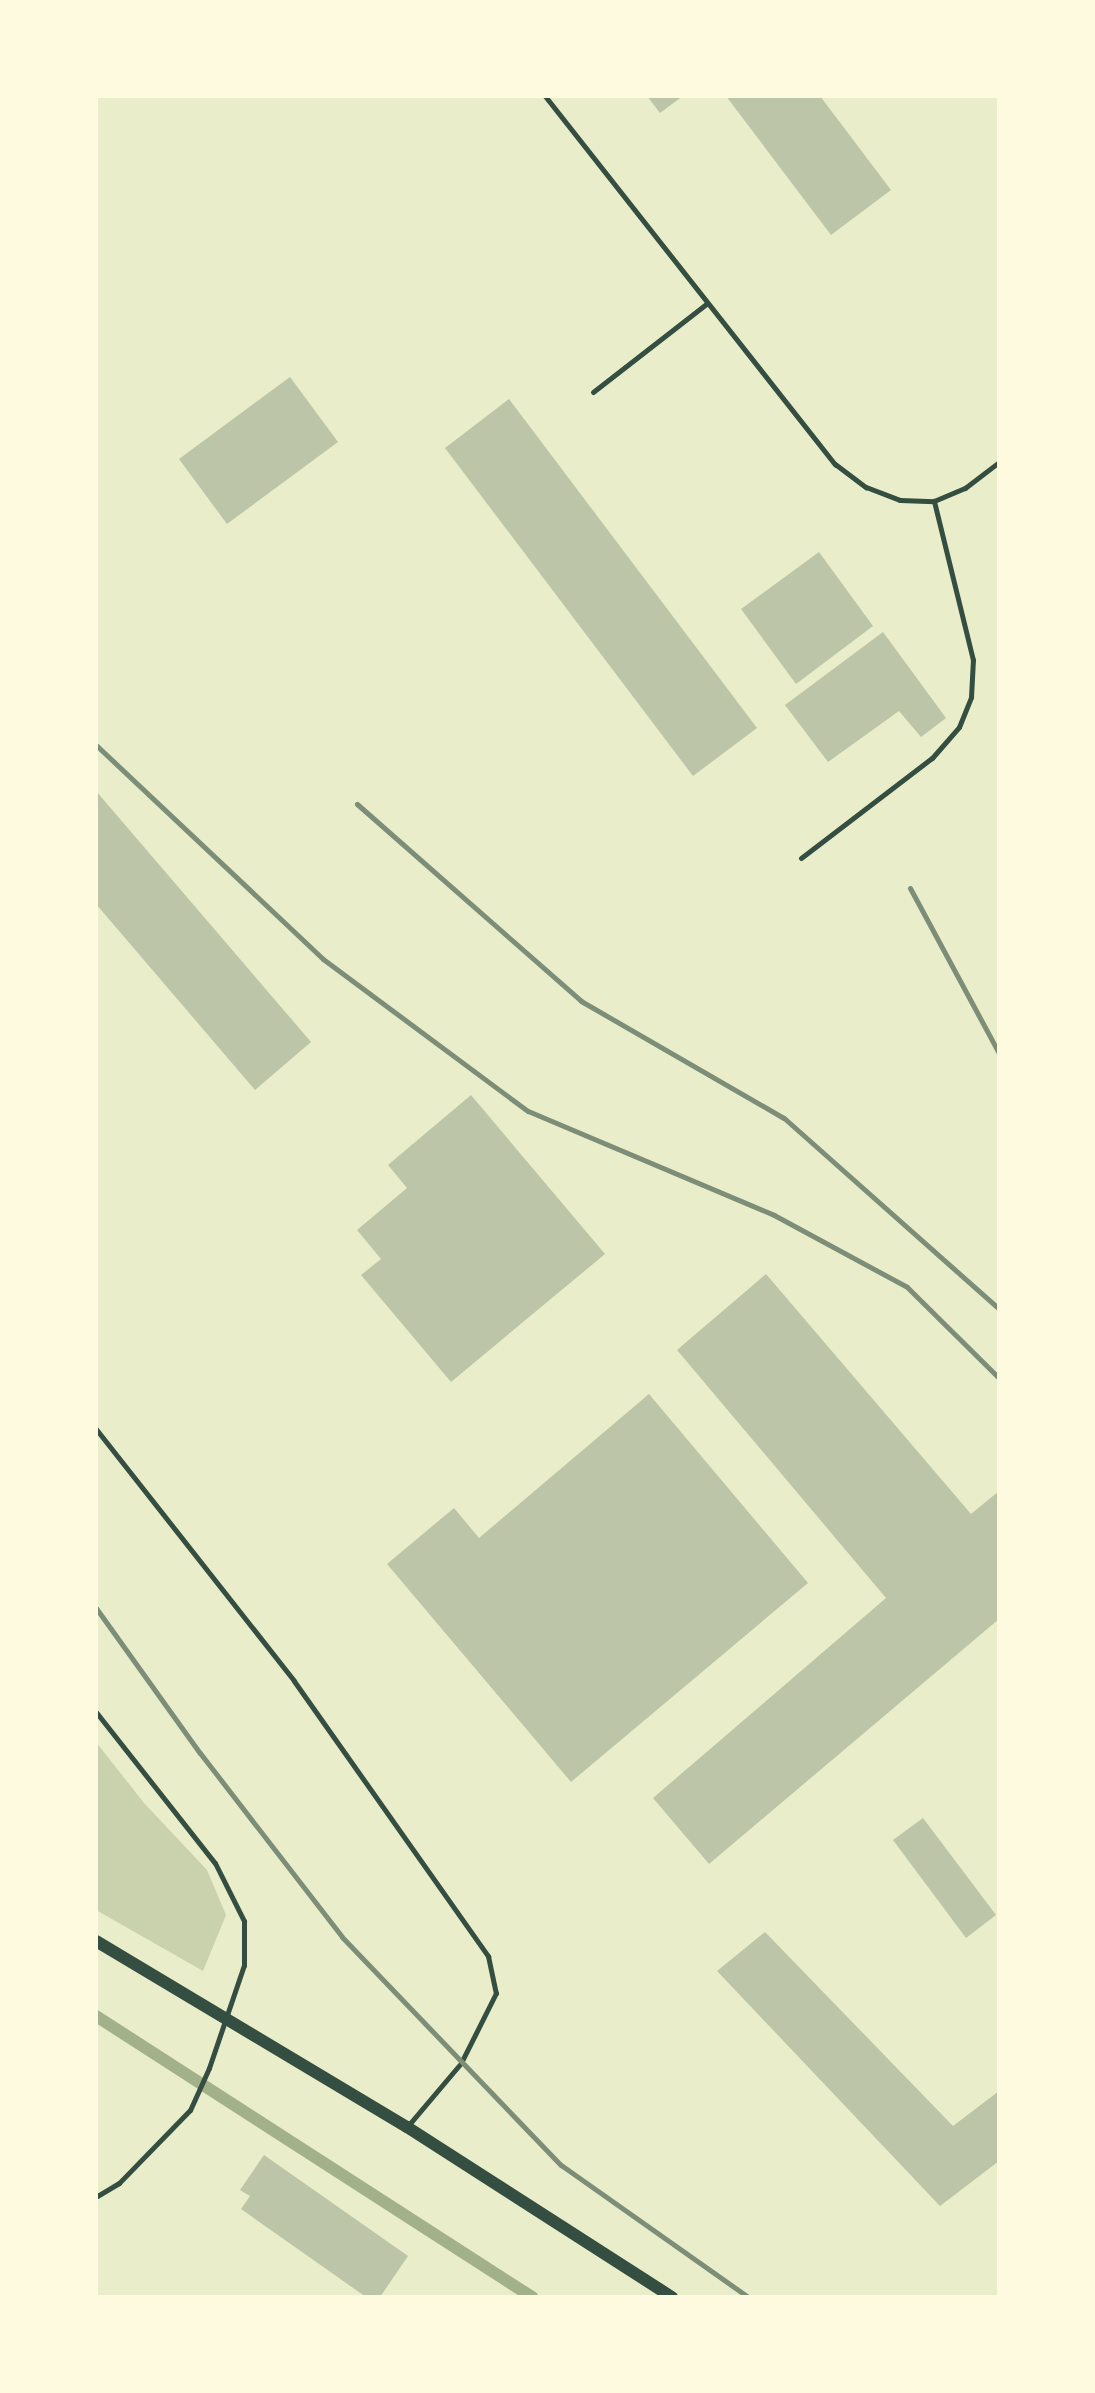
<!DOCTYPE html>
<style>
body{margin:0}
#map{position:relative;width:1095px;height:2393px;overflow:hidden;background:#e9edc9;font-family:"PT Sans Narrow",sans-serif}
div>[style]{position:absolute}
.green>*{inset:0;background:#cad2ad}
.stream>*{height:12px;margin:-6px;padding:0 6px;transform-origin:6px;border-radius:6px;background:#a3b18a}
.building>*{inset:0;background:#bcc5a7}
.service>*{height:5px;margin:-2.5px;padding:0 2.5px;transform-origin:2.5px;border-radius:2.5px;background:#344e41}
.tertiary>*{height:12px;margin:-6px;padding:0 6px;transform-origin:6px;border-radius:6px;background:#344e41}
.rail>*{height:5px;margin:-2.5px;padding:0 2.5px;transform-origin:2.5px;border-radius:2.5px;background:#7c8e77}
span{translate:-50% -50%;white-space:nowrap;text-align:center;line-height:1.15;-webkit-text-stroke:7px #fefae0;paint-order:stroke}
.frame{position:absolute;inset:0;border:98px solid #fefae0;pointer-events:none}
</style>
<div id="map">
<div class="green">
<div style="clip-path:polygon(96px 1742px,144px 1803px,207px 1870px,226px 1915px,203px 1971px,96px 1910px)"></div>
</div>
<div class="stream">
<div style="left:96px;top:2016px;width:519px;rotate:32.8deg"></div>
</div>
<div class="building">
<div style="clip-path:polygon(647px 96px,683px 96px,660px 113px)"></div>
<div style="clip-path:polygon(726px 96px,820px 96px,891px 190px,831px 235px)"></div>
<div style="clip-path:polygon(290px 377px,338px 442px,227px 524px,179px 459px)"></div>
<div style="clip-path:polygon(509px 399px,757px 728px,693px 776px,445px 448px)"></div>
<div style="clip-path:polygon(819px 552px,873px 626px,796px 684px,741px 609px)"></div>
<div style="clip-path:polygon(883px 632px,946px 718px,921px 737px,899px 711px,828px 762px,785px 705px)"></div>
<div style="clip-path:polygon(96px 791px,311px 1042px,255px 1090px,96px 904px)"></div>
<div style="clip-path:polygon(471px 1095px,605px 1254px,451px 1382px,361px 1275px,381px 1259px,357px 1230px,407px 1188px,388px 1165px)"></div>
<div style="clip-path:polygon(766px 1274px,971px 1514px,999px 1491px,999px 1619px,709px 1864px,653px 1798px,886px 1598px,677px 1350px)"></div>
<div style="clip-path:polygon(649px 1394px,808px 1583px,571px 1782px,387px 1564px,454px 1508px,479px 1538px)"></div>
<div style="clip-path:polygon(923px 1818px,996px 1915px,966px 1938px,893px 1840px)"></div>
<div style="clip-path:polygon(765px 1932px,953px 2126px,999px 2091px,999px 2161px,940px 2206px,717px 1971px)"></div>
<div style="clip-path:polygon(264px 2155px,408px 2256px,380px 2297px,366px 2297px,241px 2209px,250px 2196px,240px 2190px)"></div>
</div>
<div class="service">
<div style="left:545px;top:96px;width:469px;rotate:51.8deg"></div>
<div style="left:835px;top:464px;width:39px;rotate:37deg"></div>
<div style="left:866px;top:487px;width:36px;rotate:21deg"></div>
<div style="left:900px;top:500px;width:34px;rotate:2deg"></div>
<div style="left:934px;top:501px;width:34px;rotate:-23deg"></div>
<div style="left:965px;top:488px;width:43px;rotate:-37.4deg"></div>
<div style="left:593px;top:392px;width:143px;rotate:-37.9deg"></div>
<div style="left:801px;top:858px;width:165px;rotate:-37.4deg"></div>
<div style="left:932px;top:758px;width:41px;rotate:-48.9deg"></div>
<div style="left:959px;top:727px;width:32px;rotate:-68deg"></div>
<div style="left:971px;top:697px;width:37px;rotate:-87deg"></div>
<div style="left:973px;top:660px;width:164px;rotate:-103.8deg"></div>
<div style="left:96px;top:1429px;width:320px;rotate:51.8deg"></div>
<div style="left:294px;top:1681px;width:337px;rotate:54.8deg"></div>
<div style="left:488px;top:1956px;width:38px;rotate:78deg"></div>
<div style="left:496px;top:1993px;width:78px;rotate:116.6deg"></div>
<div style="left:461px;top:2063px;width:84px;rotate:130.2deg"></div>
<div style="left:96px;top:1712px;width:192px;rotate:51.8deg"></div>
<div style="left:215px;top:1863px;width:65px;rotate:63.4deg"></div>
<div style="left:244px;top:1921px;width:44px;rotate:90deg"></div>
<div style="left:244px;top:1965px;width:109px;rotate:108.8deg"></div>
<div style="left:209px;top:2068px;width:46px;rotate:114.3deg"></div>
<div style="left:190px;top:2110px;width:102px;rotate:134.2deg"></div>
<div style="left:119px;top:2183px;width:27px;rotate:149deg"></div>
</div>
<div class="tertiary">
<div style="left:96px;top:1941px;width:362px;rotate:30.9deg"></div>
<div style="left:407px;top:2127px;width:315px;rotate:32.7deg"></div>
</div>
<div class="rail">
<div style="left:96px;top:745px;width:312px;rotate:43.3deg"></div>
<div style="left:323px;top:959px;width:255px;rotate:36.6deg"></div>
<div style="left:528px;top:1111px;width:267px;rotate:22.9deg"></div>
<div style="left:774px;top:1215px;width:151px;rotate:28.4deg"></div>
<div style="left:907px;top:1287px;width:129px;rotate:44.7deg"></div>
<div style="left:357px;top:804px;width:298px;rotate:41.3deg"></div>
<div style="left:581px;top:1001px;width:234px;rotate:30deg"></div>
<div style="left:784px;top:1118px;width:288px;rotate:41.6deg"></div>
<div style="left:910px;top:888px;width:187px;rotate:61.7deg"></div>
<div style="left:96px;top:1608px;width:178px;rotate:54.4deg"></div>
<div style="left:200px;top:1753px;width:232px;rotate:52.3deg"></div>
<div style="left:342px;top:1937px;width:316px;rotate:46.2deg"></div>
<div style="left:561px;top:2165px;width:229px;rotate:35.2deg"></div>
</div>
<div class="frame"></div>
</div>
